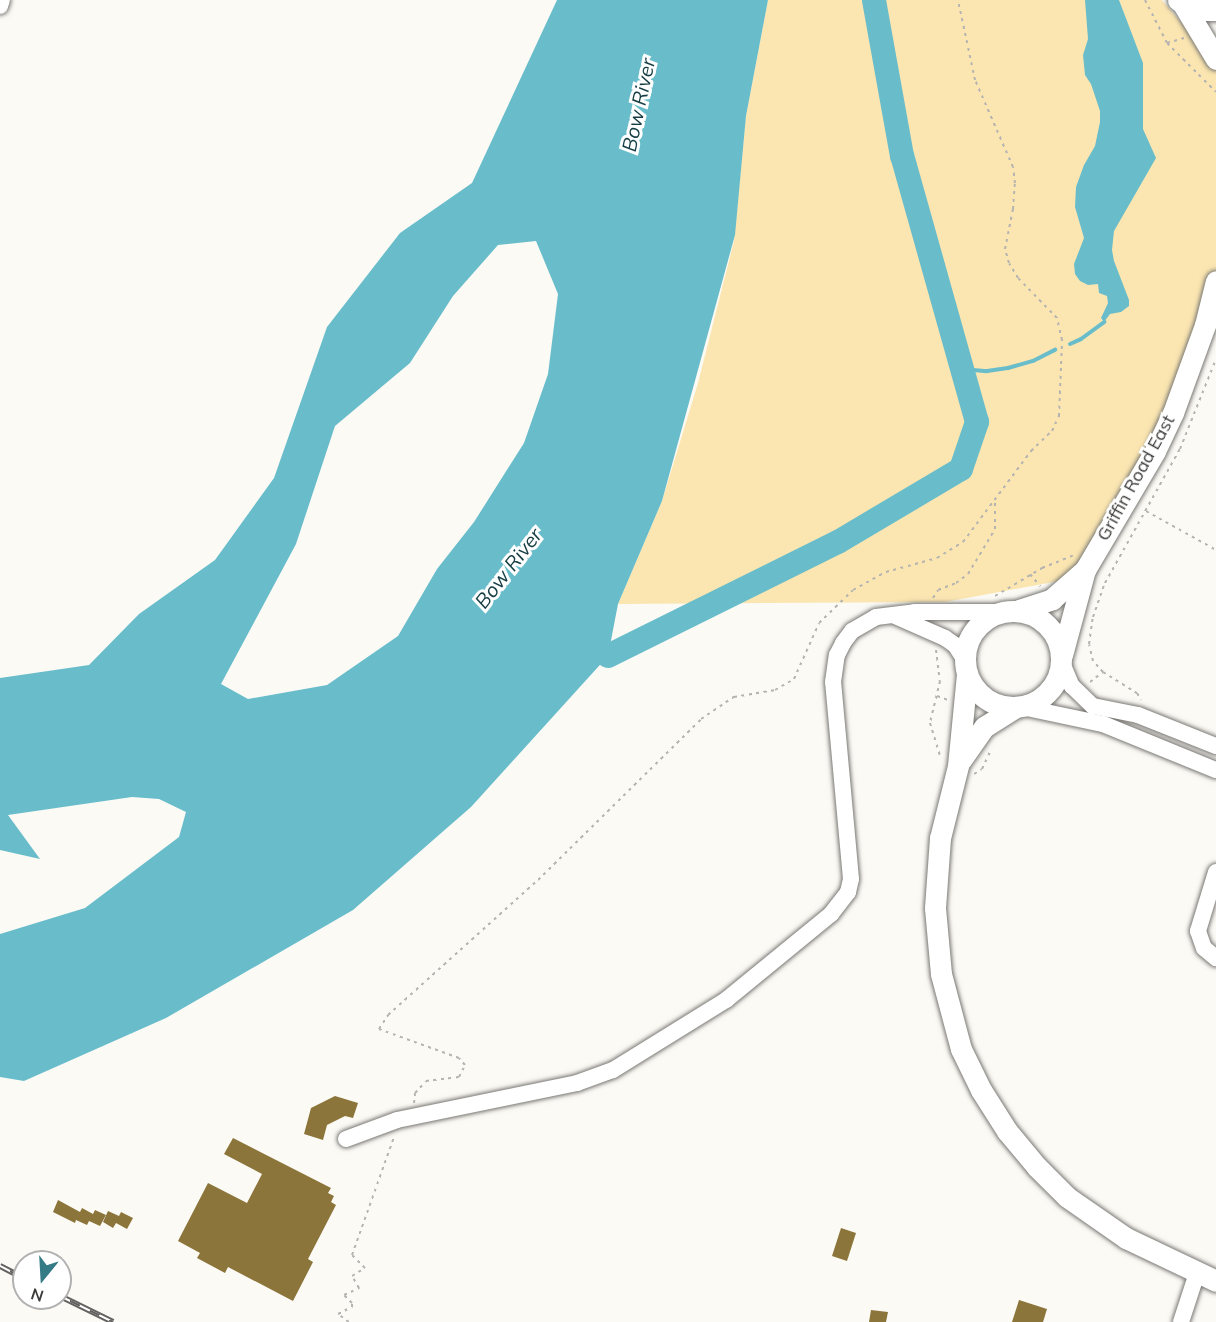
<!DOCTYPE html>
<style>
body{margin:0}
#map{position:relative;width:1216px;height:1322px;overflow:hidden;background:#fcfaf5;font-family:Mulish,sans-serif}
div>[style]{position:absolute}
.green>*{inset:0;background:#fbe6b1}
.water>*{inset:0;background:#69bdcb}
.stream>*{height:4px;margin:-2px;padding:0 2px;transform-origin:2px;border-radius:2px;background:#69bdcb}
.river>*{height:24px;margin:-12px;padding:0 12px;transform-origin:12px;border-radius:12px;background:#69bdcb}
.building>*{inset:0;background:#8c753a}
.path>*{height:2px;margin-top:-1px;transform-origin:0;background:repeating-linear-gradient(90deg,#b6b4b1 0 3px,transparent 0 7.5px)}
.roads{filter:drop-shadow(0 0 2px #797874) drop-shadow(0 0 2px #797874)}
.minor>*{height:16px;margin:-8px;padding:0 8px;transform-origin:8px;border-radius:8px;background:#fff}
.major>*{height:21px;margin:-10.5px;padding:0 10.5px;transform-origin:10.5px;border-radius:10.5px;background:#fff}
.major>.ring{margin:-10.5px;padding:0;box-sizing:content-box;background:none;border:21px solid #fff;border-radius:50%}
.rail>*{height:6px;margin-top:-3px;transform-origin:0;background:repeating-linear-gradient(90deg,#fff 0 11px,#636260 0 22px);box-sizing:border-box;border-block:2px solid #636260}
span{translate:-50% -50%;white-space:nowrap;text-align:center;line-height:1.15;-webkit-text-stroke:6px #fff;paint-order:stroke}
.street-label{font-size:18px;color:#3d3c3b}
.water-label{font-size:20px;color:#153d43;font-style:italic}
.north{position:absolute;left:12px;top:1250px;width:60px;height:60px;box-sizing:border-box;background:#fff;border:2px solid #b1b1b1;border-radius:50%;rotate:198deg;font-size:16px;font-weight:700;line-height:24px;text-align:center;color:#3d3c3b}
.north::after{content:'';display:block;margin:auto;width:21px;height:27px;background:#347b86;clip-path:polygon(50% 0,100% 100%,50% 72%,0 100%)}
</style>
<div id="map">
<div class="green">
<div style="clip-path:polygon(768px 0,1162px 0,1216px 63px,1216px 281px,1189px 371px,1075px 578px,945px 602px,618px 604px,662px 501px,698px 383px,734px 241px,746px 116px)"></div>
</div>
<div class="water">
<div style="clip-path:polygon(evenodd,557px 0,768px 0,746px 116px,735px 235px,662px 501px,618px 604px,608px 656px,471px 807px,353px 910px,166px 1018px,24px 1081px,0 1077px,0 934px,85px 908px,179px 837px,186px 812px,159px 799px,132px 797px,8px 815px,40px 859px,0 850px,0 678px,89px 665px,139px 614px,215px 560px,274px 478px,327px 327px,400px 233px,472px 183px,557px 0,536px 241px,558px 294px,548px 374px,524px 443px,474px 522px,437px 569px,398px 636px,327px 685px,248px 699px,221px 684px,296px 544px,335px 426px,410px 363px,453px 296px,498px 245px,536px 241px)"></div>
<div style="clip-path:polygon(1085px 0,1119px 0,1143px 63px,1143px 129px,1156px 158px,1114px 231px,1112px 250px,1114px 261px,1129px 300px,1129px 306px,1121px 312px,1110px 314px,1104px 322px,1101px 318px,1108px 303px,1107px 296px,1099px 293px,1098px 284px,1088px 285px,1080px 281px,1075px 274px,1074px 264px,1084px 238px,1075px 207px,1076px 187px,1084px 165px,1095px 146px,1100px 122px,1100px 111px,1091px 84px,1085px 75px,1083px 55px,1088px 39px)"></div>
</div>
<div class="stream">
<div style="left:1070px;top:344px;width:12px;rotate:-24deg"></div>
<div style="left:1081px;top:339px;width:29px;rotate:-36deg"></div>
<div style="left:962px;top:369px;width:25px;rotate:5deg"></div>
<div style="left:987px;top:371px;width:21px;rotate:-8deg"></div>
<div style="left:1008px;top:368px;width:26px;rotate:-16deg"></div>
<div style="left:1033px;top:361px;width:25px;rotate:-27deg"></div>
</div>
<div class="river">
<div style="left:608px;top:656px;width:257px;rotate:-26.4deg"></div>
<div style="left:838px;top:542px;width:143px;rotate:-30.7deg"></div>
<div style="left:961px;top:469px;width:50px;rotate:-71.2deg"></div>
<div style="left:977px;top:422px;width:276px;rotate:-105.7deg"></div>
<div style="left:902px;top:156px;width:158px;rotate:-100.2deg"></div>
</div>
<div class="building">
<div style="clip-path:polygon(335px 1096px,358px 1103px,353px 1118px,345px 1116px,327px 1125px,323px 1140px,304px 1134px,311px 1108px)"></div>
<div style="clip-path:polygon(233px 1138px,331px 1188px,328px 1193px,334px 1196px,331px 1202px,336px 1205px,308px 1259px,313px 1262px,293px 1301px,228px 1267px,225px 1273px,197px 1258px,200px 1253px,178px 1241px,208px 1183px,247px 1203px,262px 1174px,224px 1154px)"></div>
<div style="clip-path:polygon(58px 1200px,80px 1212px,82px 1208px,93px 1214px,95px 1210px,106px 1215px,100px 1226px,89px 1221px,87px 1225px,76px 1220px,75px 1223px,53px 1212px)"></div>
<div style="clip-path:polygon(108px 1211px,119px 1216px,121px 1212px,133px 1218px,127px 1229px,116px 1223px,113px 1228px,103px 1222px)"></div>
<div style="clip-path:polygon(841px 1228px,856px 1233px,847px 1261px,832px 1256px)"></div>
<div style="clip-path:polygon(1019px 1300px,1047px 1309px,1043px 1322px,1012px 1322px)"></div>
<div style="clip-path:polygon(871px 1310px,888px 1312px,886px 1322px,869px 1322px)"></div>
</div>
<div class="path">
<div style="left:1145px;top:0;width:48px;rotate:62.9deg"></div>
<div style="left:1167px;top:43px;width:69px;rotate:45deg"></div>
<div style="left:1167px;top:43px;width:18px;rotate:-16deg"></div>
<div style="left:1146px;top:511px;width:80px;rotate:29.1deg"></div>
<div style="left:1030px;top:574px;width:16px;rotate:50deg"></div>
<div style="left:995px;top:596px;width:55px;rotate:-30.8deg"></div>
<div style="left:1042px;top:568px;width:35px;rotate:-22deg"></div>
<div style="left:933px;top:598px;width:9px;rotate:-58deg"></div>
<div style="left:938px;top:590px;width:19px;rotate:-21deg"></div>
<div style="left:956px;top:583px;width:15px;rotate:-37deg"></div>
<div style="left:968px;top:574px;width:52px;rotate:-59deg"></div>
<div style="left:995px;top:529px;width:29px;rotate:-90deg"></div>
<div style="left:936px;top:650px;width:31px;rotate:83deg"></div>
<div style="left:940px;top:681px;width:43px;rotate:103.4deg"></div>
<div style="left:930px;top:723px;width:37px;rotate:73deg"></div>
<div style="left:1103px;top:672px;width:40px;rotate:32deg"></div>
<div style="left:1137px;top:693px;width:8px;rotate:60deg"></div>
<div style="left:1090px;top:682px;width:16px;rotate:-38deg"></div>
<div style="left:1103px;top:672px;width:15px;rotate:-132deg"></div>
<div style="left:1093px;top:661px;width:17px;rotate:-103deg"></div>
<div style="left:1089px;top:644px;width:27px;rotate:-82deg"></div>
<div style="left:1093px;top:617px;width:36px;rotate:-71deg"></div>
<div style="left:1105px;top:583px;width:154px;rotate:-60.8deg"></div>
<div style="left:1180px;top:449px;width:97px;rotate:-68.2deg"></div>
<div style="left:937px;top:696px;width:12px;rotate:20deg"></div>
<div style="left:974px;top:774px;width:9px;rotate:-32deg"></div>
<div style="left:982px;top:769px;width:21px;rotate:-65deg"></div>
<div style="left:414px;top:1103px;width:10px;rotate:-84deg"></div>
<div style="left:415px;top:1093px;width:16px;rotate:-47deg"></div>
<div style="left:426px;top:1081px;width:33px;rotate:-7deg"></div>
<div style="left:459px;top:1077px;width:13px;rotate:-63deg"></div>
<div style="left:465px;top:1065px;width:9px;rotate:-131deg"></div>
<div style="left:459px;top:1058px;width:85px;rotate:-160.1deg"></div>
<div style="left:379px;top:1029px;width:17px;rotate:-57deg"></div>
<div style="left:388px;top:1015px;width:202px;rotate:-42deg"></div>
<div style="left:538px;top:880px;width:229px;rotate:-44.6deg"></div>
<div style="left:701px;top:719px;width:40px;rotate:-34deg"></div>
<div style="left:734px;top:697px;width:42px;rotate:-9.7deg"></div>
<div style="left:775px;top:690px;width:22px;rotate:-30deg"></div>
<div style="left:794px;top:679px;width:61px;rotate:-65.9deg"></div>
<div style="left:819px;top:623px;width:47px;rotate:-44.1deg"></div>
<div style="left:853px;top:590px;width:38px;rotate:-29deg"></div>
<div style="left:886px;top:572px;width:53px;rotate:-15.4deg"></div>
<div style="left:937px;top:558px;width:31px;rotate:-32deg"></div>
<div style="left:963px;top:542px;width:114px;rotate:-53.2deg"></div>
<div style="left:1031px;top:451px;width:29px;rotate:-44deg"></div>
<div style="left:1052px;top:431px;width:17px;rotate:-65deg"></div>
<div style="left:1059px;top:416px;width:76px;rotate:-87.7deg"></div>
<div style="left:1062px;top:340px;width:23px;rotate:-103deg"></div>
<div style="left:1057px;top:318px;width:56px;rotate:-134.3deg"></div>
<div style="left:1018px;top:278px;width:17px;rotate:-121deg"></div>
<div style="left:1009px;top:263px;width:15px;rotate:-106deg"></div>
<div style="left:1005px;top:249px;width:41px;rotate:-78.7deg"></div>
<div style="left:1013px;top:209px;width:26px;rotate:-86deg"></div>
<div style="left:1015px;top:183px;width:16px;rotate:-97deg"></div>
<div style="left:1013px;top:167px;width:95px;rotate:-113.6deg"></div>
<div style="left:975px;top:80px;width:82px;rotate:-102deg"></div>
<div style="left:349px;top:1322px;width:14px;rotate:-144deg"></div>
<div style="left:338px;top:1314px;width:16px;rotate:-27deg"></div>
<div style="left:352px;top:1307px;width:4px;rotate:-90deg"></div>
<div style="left:352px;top:1303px;width:11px;rotate:-135deg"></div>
<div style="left:344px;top:1295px;width:17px;rotate:-25deg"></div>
<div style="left:359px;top:1288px;width:14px;rotate:-120deg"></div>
<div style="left:352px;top:1276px;width:15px;rotate:-32deg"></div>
<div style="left:365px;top:1268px;width:18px;rotate:-135deg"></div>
<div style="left:352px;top:1255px;width:125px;rotate:-70.4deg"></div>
</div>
<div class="roads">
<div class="minor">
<div style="left:0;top:6px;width:6px;rotate:-72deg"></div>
<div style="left:895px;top:616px;width:55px;rotate:23.7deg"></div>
<div style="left:945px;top:638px;width:12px;rotate:35deg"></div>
<div style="left:955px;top:645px;width:17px;rotate:57deg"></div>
<div style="left:1062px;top:663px;width:25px;rotate:67deg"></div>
<div style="left:1072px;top:686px;width:29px;rotate:44deg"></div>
<div style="left:1093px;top:706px;width:46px;rotate:11.3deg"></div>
<div style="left:1138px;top:715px;width:84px;rotate:21.7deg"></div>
<div style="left:1022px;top:707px;width:83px;rotate:11.9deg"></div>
<div style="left:1103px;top:724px;width:122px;rotate:22.2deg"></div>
<div style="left:1216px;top:872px;width:62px;rotate:107deg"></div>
<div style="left:1198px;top:931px;width:18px;rotate:71deg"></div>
<div style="left:1204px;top:948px;width:16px;rotate:40deg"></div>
<div style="left:346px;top:1139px;width:54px;rotate:-20.4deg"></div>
<div style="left:397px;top:1120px;width:184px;rotate:-11.6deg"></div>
<div style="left:577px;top:1083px;width:38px;rotate:-20deg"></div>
<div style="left:613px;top:1070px;width:133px;rotate:-31.8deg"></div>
<div style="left:726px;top:1000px;width:136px;rotate:-39.3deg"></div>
<div style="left:831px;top:914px;width:28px;rotate:-52deg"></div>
<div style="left:848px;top:892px;width:13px;rotate:-77deg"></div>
<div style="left:851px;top:879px;width:198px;rotate:-95.2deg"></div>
<div style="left:833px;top:682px;width:27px;rotate:-82deg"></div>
<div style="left:837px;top:655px;width:13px;rotate:-63deg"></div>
<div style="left:843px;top:643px;width:15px;rotate:-53deg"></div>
<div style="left:852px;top:631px;width:28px;rotate:-30deg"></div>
<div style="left:876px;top:617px;width:39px;rotate:-7deg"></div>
<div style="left:915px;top:612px;width:84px"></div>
<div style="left:1181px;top:1322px;width:52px;rotate:-71.9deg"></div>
</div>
<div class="major">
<div style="left:1178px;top:0;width:21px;rotate:29deg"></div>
<div style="left:1196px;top:10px;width:20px"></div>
<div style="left:1183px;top:4px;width:64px;rotate:59deg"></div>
<div style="left:1019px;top:610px;width:35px;rotate:-18deg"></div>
<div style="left:1052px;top:599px;width:44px;rotate:-41.3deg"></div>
<div class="ring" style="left:965px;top:611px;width:75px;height:75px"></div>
<div style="left:1062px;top:655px;width:88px;rotate:-74.9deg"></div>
<div style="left:1085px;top:570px;width:138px;rotate:-59.5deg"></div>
<div style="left:1155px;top:451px;width:42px;rotate:-64.7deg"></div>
<div style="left:1173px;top:413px;width:94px;rotate:-70deg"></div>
<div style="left:1205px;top:325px;width:45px;rotate:-76deg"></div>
<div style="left:967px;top:674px;width:92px;rotate:95.6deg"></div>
<div style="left:958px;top:766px;width:74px;rotate:104deg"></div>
<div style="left:940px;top:838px;width:70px;rotate:94.1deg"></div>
<div style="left:935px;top:908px;width:66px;rotate:84.8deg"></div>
<div style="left:941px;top:974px;width:78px;rotate:75.1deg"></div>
<div style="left:961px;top:1049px;width:46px;rotate:64deg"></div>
<div style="left:981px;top:1090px;width:49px;rotate:57.6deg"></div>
<div style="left:1007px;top:1131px;width:47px;rotate:50.2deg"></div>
<div style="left:1037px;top:1167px;width:42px;rotate:45deg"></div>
<div style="left:1067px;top:1197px;width:72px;rotate:34.8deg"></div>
<div style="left:1126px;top:1238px;width:100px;rotate:25.5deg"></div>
<div style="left:961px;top:760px;width:40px;rotate:-55.1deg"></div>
<div style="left:984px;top:727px;width:36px;rotate:-32deg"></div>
</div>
</div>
<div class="rail">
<div style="left:0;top:1266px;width:27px;rotate:27deg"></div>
<div style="left:60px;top:1296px;width:59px;rotate:26.1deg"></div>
</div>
<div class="street-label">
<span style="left:1136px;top:478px;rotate:-61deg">Griffin Road East</span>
</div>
<div class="water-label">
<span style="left:638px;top:105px;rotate:-78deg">Bow River</span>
<span style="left:508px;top:568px;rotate:-52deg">Bow River</span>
</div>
<div class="north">N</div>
</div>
